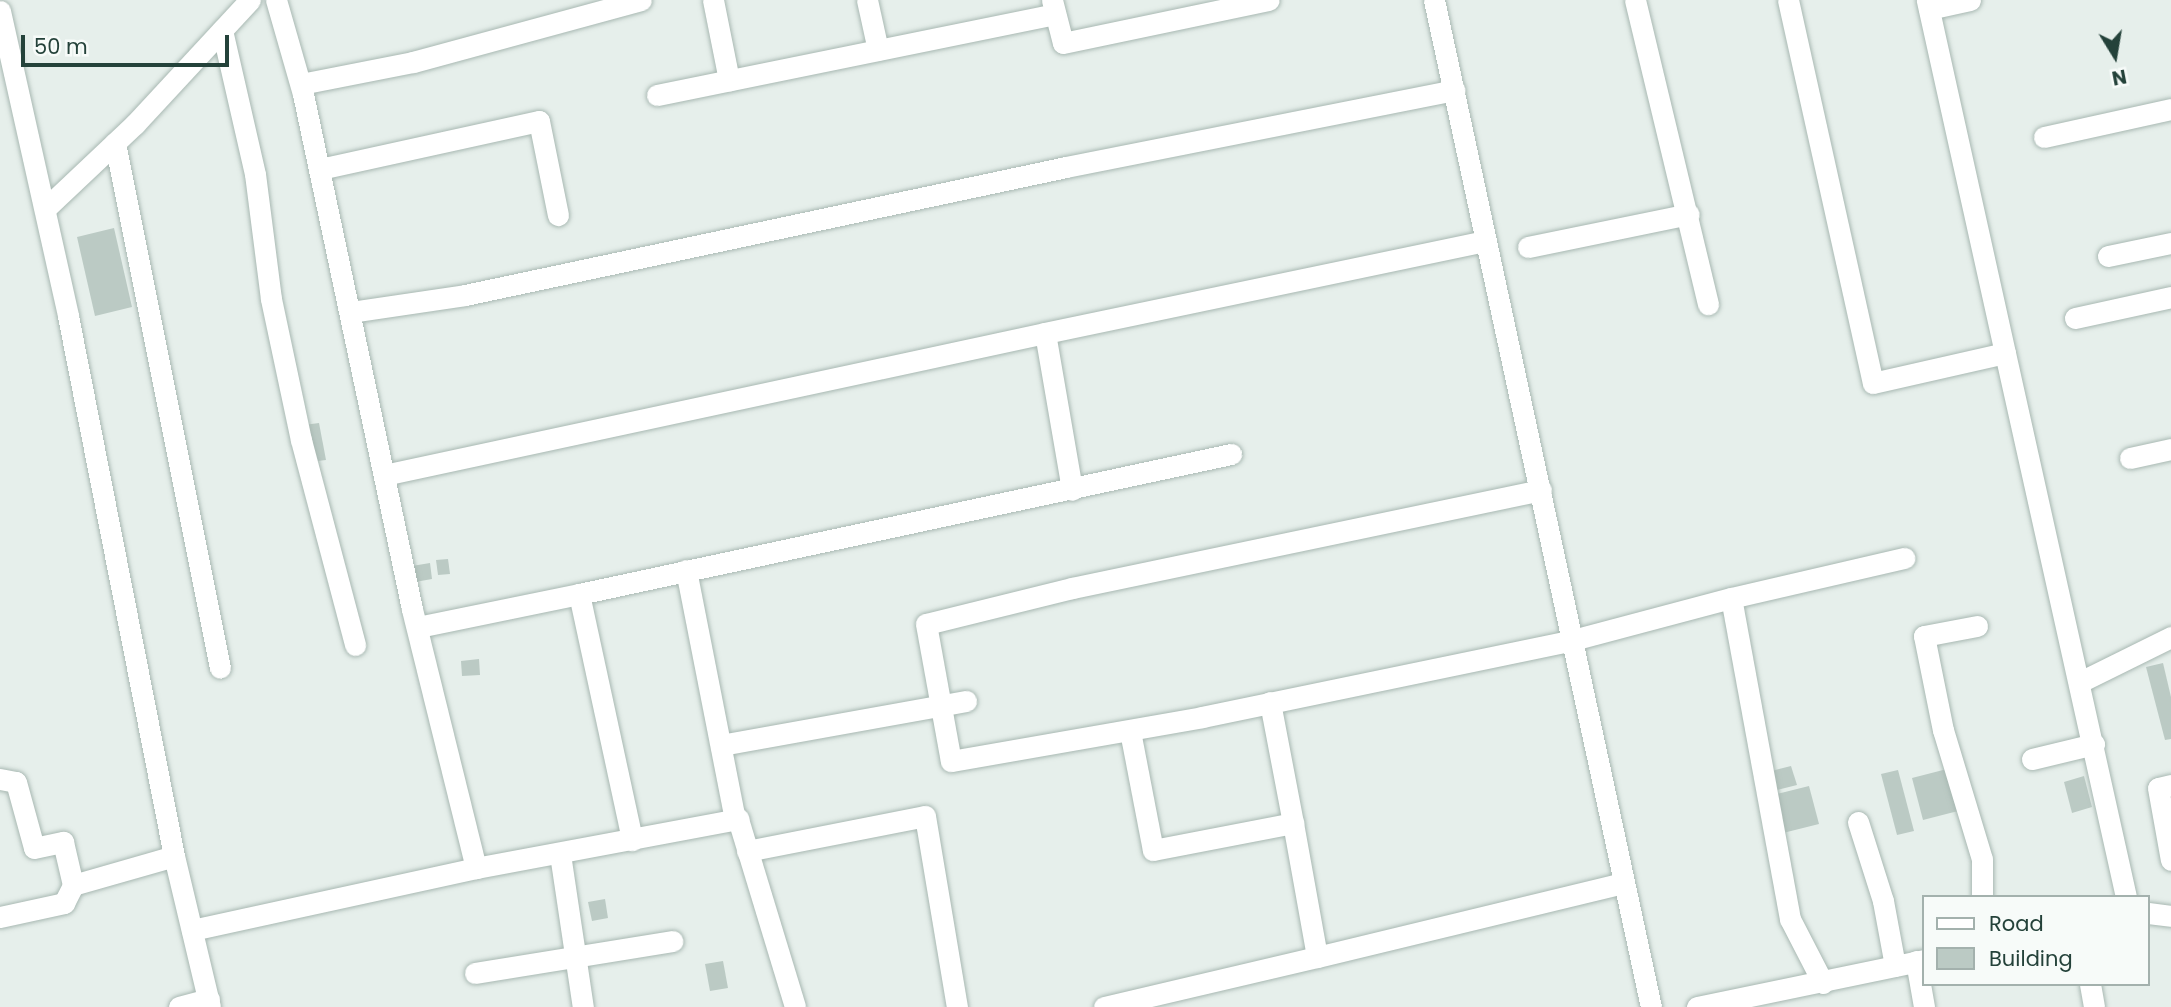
<!DOCTYPE html>
<style>
body{margin:0}
#map{position:relative;width:2171px;height:1007px;overflow:hidden;background:#e6efeb;font-family:Poppins,sans-serif}
div>[style]{position:absolute}
.building>*{inset:0;background:#bbcac4}
.roads{filter:drop-shadow(0 0 2px #a8b8b2) drop-shadow(0 0 2px #a8b8b2)}
.minor>*{height:21px;margin:-10.5px;padding:0 10.5px;transform-origin:10.5px;border-radius:10.5px;background:#fff}
span{translate:-50% -50%;white-space:nowrap;text-align:center;line-height:1.15;-webkit-text-stroke:7px #f7fbf9;paint-order:stroke}
.legend{position:absolute;left:1922px;top:895px;width:228px;height:91px;box-sizing:border-box;background:#f7fbf9;border:2px solid #a3b1ad;margin:0;padding:9px 12px;list-style:none;font-size:21px;color:#24423a}
.legend li{display:flex;align-items:center;gap:14px;height:35px}
.legend b{width:35px;border:2px solid #a3b1ad}
.north{position:absolute;left:2080px;top:21px;width:70px;height:70px;-webkit-text-stroke:5px #f7fbf9;paint-order:stroke;rotate:169deg;font-size:19px;font-weight:700;line-height:28px;text-align:center;color:#24423a}
.north::after{content:'';display:block;margin:auto;width:24px;height:32px;background:#24423a;clip-path:polygon(50% 0,100% 100%,50% 72%,0 100%)}
.scale{position:absolute;left:21px;top:35px;width:208px;height:32px;box-sizing:border-box;border:4px solid #24423a;border-top:0;padding-left:9px;font-size:21px;line-height:24px;white-space:nowrap;color:#24423a;-webkit-text-stroke:5px #f7fbf9;paint-order:stroke}
</style>
<div id="map">
<div class="building">
<div style="clip-path:polygon(114px 228px,132px 307px,95px 316px,77px 237px)"></div>
<div style="clip-path:polygon(319px 423px,326px 460px,310px 462px,304px 425px)"></div>
<div style="clip-path:polygon(448px 559px,450px 574px,438px 575px,436px 560px)"></div>
<div style="clip-path:polygon(430px 563px,432px 579px,415px 582px,412px 566px)"></div>
<div style="clip-path:polygon(479px 659px,480px 675px,462px 676px,461px 661px)"></div>
<div style="clip-path:polygon(2163px 663px,2171px 697px,2171px 739px,2165px 740px,2146px 667px)"></div>
<div style="clip-path:polygon(1791px 766px,1797px 785px,1769px 792px,1764px 773px)"></div>
<div style="clip-path:polygon(1947px 769px,1958px 811px,1923px 820px,1912px 778px)"></div>
<div style="clip-path:polygon(1898px 770px,1914px 831px,1897px 835px,1881px 774px)"></div>
<div style="clip-path:polygon(2084px 776px,2092px 807px,2072px 813px,2064px 782px)"></div>
<div style="clip-path:polygon(1809px 786px,1819px 824px,1779px 834px,1769px 796px)"></div>
<div style="clip-path:polygon(605px 899px,608px 918px,592px 921px,588px 902px)"></div>
<div style="clip-path:polygon(723px 961px,728px 988px,710px 991px,705px 964px)"></div>
</div>
<div class="roads">
<div class="minor">
<div style="left:713px;top:0;width:82px;rotate:78.7deg"></div>
<div style="left:867px;top:0;width:51px;rotate:77.6deg"></div>
<div style="left:1052px;top:0;width:44px;rotate:75.7deg"></div>
<div style="left:1063px;top:43px;width:210px;rotate:-11.8deg"></div>
<div style="left:1434px;top:0;width:1030px;rotate:77.84deg"></div>
<div style="left:1635px;top:0;width:313px;rotate:76.5deg"></div>
<div style="left:1788px;top:0;width:392px;rotate:77.5deg"></div>
<div style="left:1873px;top:383px;width:135px;rotate:-12.8deg"></div>
<div style="left:2005px;top:353px;width:362px;rotate:-102.5deg"></div>
<div style="left:1929px;top:9px;width:42px;rotate:-12.4deg"></div>
<div style="left:0;top:11px;width:312px;rotate:77.4deg"></div>
<div style="left:68px;top:316px;width:550px;rotate:78.89deg"></div>
<div style="left:222px;top:30px;width:148px;rotate:77.1deg"></div>
<div style="left:255px;top:174px;width:126px;rotate:82.7deg"></div>
<div style="left:271px;top:299px;width:144px;rotate:78deg"></div>
<div style="left:301px;top:440px;width:212px;rotate:75.2deg"></div>
<div style="left:301px;top:84px;width:114px;rotate:-11.1deg"></div>
<div style="left:413px;top:62px;width:236px;rotate:-15.2deg"></div>
<div style="left:657px;top:95px;width:406px;rotate:-11.5deg"></div>
<div style="left:2044px;top:137px;width:130px;rotate:-12.4deg"></div>
<div style="left:115px;top:143px;width:535px;rotate:78.69deg"></div>
<div style="left:320px;top:169px;width:224px;rotate:-12.4deg"></div>
<div style="left:539px;top:121px;width:96px;rotate:78.6deg"></div>
<div style="left:45px;top:209px;width:124px;rotate:-43.4deg"></div>
<div style="left:135px;top:124px;width:169px;rotate:-47.2deg"></div>
<div style="left:1528px;top:247px;width:164px;rotate:-11.6deg"></div>
<div style="left:2108px;top:256px;width:64px;rotate:-11.7deg"></div>
<div style="left:350px;top:312px;width:116px;rotate:-8.4deg"></div>
<div style="left:465px;top:295px;width:614px;rotate:-12.02deg"></div>
<div style="left:1066px;top:167px;width:396px;rotate:-11.2deg"></div>
<div style="left:2075px;top:318px;width:98px;rotate:-12.3deg"></div>
<div style="left:1045px;top:333px;width:450px;rotate:-11.8deg"></div>
<div style="left:2005px;top:353px;width:557px;rotate:77.46deg"></div>
<div style="left:2130px;top:458px;width:42px;rotate:-12.4deg"></div>
<div style="left:384px;top:475px;width:676px;rotate:-12.12deg"></div>
<div style="left:1045px;top:333px;width:159px;rotate:80.2deg"></div>
<div style="left:1541px;top:490px;width:479px;rotate:168.2deg"></div>
<div style="left:1072px;top:588px;width:150px;rotate:166.1deg"></div>
<div style="left:926px;top:624px;width:139px;rotate:79.7deg"></div>
<div style="left:951px;top:761px;width:255px;rotate:-9.9deg"></div>
<div style="left:1202px;top:717px;width:379px;rotate:-11.7deg"></div>
<div style="left:1573px;top:640px;width:163px;rotate:-14.9deg"></div>
<div style="left:686px;top:570px;width:255px;rotate:78.9deg"></div>
<div style="left:579px;top:594px;width:667px;rotate:-12.12deg"></div>
<div style="left:1977px;top:626px;width:54px;rotate:169.3deg"></div>
<div style="left:1924px;top:636px;width:96px;rotate:78.6deg"></div>
<div style="left:1943px;top:730px;width:135px;rotate:73.2deg"></div>
<div style="left:1982px;top:859px;width:38px;rotate:90deg"></div>
<div style="left:418px;top:627px;width:164px;rotate:-11.6deg"></div>
<div style="left:579px;top:594px;width:252px;rotate:77.8deg"></div>
<div style="left:2080px;top:682px;width:102px;rotate:-26.3deg"></div>
<div style="left:1130px;top:731px;width:121px;rotate:79.1deg"></div>
<div style="left:1153px;top:850px;width:143px;rotate:-10.9deg"></div>
<div style="left:1293px;top:823px;width:123px;rotate:-100.8deg"></div>
<div style="left:721px;top:745px;width:249px;rotate:-10.2deg"></div>
<div style="left:2032px;top:759px;width:64px;rotate:-13.6deg"></div>
<div style="left:0;top:779px;width:16px;rotate:11deg"></div>
<div style="left:16px;top:782px;width:68px;rotate:74.7deg"></div>
<div style="left:34px;top:848px;width:30px;rotate:-12deg"></div>
<div style="left:63px;top:842px;width:44px;rotate:76.9deg"></div>
<div style="left:73px;top:885px;width:105px;rotate:-16deg"></div>
<div style="left:174px;top:856px;width:155px;rotate:76.6deg"></div>
<div style="left:2171px;top:785px;width:13px;rotate:167deg"></div>
<div style="left:2158px;top:788px;width:73px;rotate:79.8deg"></div>
<div style="left:1858px;top:822px;width:83px;rotate:72.4deg"></div>
<div style="left:1883px;top:901px;width:66px;rotate:79.5deg"></div>
<div style="left:1293px;top:823px;width:136px;rotate:79.8deg"></div>
<div style="left:1317px;top:957px;width:315px;rotate:-13.6deg"></div>
<div style="left:747px;top:851px;width:181px;rotate:-11.1deg"></div>
<div style="left:925px;top:816px;width:194px;rotate:80.5deg"></div>
<div style="left:560px;top:854px;width:155px;rotate:81.5deg"></div>
<div style="left:476px;top:868px;width:267px;rotate:-10.6deg"></div>
<div style="left:738px;top:819px;width:196px;rotate:73.1deg"></div>
<div style="left:2148px;top:913px;width:23px;rotate:7deg"></div>
<div style="left:0;top:917px;width:66px;rotate:-12.3deg"></div>
<div style="left:64px;top:903px;width:20px;rotate:-63deg"></div>
<div style="left:192px;top:930px;width:291px;rotate:-12.3deg"></div>
<div style="left:476px;top:868px;width:267px;rotate:-103.9deg"></div>
<div style="left:412px;top:609px;width:526px;rotate:-101.95deg"></div>
<div style="left:303px;top:94px;width:98px;rotate:-106deg"></div>
<div style="left:1916px;top:961px;width:47px;rotate:80.1deg"></div>
<div style="left:475px;top:973px;width:200px;rotate:-9.2deg"></div>
<div style="left:1823px;top:983px;width:72px;rotate:-117.3deg"></div>
<div style="left:1790px;top:919px;width:326px;rotate:-100.4deg"></div>
<div style="left:1731px;top:598px;width:178px;rotate:-13deg"></div>
<div style="left:2090px;top:984px;width:23px;rotate:80deg"></div>
<div style="left:179px;top:1007px;width:31px;rotate:-15deg"></div>
<div style="left:1104px;top:1007px;width:219px;rotate:-13.2deg"></div>
<div style="left:1697px;top:1007px;width:232px;rotate:-11.7deg"></div>
</div>
</div>
<ul class="legend">
<li><b style="height:9px;background:#fff"></b>Road</li>
<li><b style="height:19px;background:#bbcac4"></b>Building</li>
</ul>
<div class="north">N</div>
<div class="scale">50 m</div>
</div>
